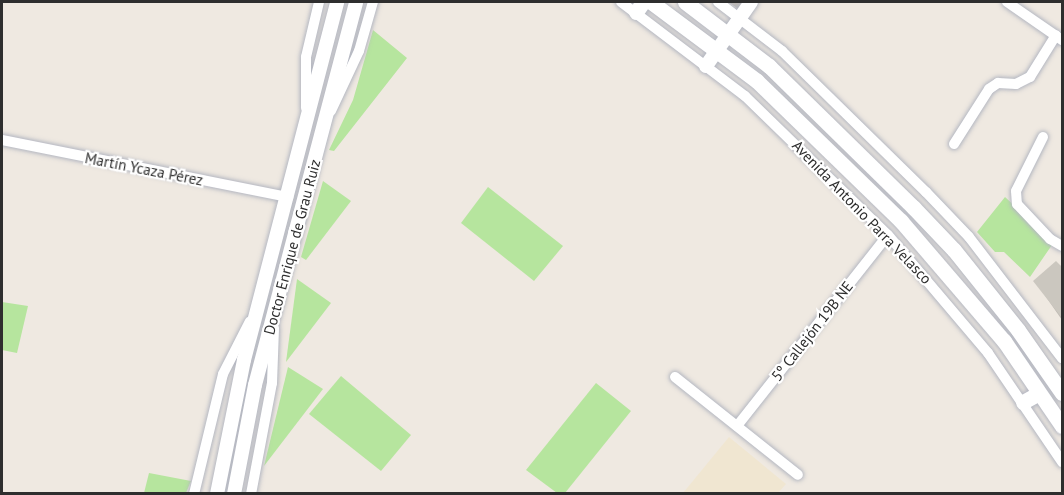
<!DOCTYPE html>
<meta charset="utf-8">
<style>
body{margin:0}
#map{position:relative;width:1064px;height:495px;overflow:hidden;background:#efe9e1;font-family:"PT Sans",sans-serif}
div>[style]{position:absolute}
.education>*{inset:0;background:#f0e6d1}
.green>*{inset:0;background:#b6e59e}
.shadow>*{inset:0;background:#0003}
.building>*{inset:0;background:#cbc7bf}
.roads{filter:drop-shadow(0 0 2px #b4b7c1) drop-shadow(0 0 2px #b4b7c1)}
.minor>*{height:10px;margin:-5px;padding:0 5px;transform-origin:5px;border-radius:5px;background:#fff}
.tertiary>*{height:14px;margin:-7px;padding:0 7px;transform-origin:7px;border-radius:7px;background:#fff}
.secondary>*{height:15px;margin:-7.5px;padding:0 7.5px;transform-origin:7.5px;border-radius:7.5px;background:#fff}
span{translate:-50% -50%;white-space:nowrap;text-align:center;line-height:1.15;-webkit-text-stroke:4.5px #fff;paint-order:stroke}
.street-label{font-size:15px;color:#2e2e2e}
.frame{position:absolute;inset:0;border:3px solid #2e2e2e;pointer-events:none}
</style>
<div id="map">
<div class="education">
<div style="clip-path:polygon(729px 437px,786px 484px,778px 493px,683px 493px)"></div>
</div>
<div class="green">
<div style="clip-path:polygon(373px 30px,407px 58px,334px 151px,329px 150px,353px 100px)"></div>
<div style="clip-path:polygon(323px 181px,351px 201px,306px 260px,301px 257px)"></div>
<div style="clip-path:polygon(488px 187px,563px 246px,534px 281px,461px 223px)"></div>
<div style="clip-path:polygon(1005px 197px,1054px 242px,1030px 277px,1004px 252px,995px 252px,977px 232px)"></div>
<div style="clip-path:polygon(297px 279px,331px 303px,286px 362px)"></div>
<div style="clip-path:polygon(2px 302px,28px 306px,17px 353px,2px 350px)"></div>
<div style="clip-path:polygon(288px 367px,323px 389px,264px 466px)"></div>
<div style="clip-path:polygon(341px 376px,411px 435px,381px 471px,309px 414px)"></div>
<div style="clip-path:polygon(596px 383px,631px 411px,565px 493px,557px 493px,526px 470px)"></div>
<div style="clip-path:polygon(149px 473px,191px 481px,186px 493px,144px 493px)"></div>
</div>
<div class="shadow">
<div style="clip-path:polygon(728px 2px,746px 2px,740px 10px)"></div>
<div style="clip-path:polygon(1062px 265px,1062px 320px,1035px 281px)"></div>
</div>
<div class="building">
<div style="clip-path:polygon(1056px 261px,1062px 267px,1062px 318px,1033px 281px)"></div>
</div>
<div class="roads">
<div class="minor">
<div style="left:621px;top:2px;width:156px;rotate:37.2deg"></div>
<div style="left:745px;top:96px;width:199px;rotate:44.2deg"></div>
<div style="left:888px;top:235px;width:155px;rotate:49.7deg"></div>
<div style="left:988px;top:353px;width:132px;rotate:55.8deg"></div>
<div style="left:718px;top:2px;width:81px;rotate:37.4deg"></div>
<div style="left:782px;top:51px;width:202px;rotate:44.4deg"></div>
<div style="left:926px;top:192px;width:62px;rotate:46.3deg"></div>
<div style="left:969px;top:237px;width:153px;rotate:52.5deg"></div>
<div style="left:1007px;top:2px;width:67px;rotate:34.6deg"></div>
<div style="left:306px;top:108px;width:51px;rotate:-90deg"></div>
<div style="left:306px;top:57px;width:57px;rotate:-76.7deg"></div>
<div style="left:331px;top:111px;width:66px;rotate:-65deg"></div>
<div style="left:359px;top:51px;width:51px;rotate:-74.1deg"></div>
<div style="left:1043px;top:137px;width:60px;rotate:116.6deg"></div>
<div style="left:1016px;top:191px;width:13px;rotate:86deg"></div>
<div style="left:1017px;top:204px;width:48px;rotate:46.7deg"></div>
<div style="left:1050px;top:239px;width:14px;rotate:30deg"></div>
<div style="left:2px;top:140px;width:292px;rotate:11.3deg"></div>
<div style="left:954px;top:144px;width:65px;rotate:-57.5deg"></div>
<div style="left:989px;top:89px;width:11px;rotate:-34deg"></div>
<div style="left:998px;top:83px;width:18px;rotate:3deg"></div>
<div style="left:1016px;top:84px;width:16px;rotate:-27deg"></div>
<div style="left:1030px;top:77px;width:49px;rotate:-58.2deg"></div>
<div style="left:675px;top:377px;width:157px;rotate:38.5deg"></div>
<div style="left:737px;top:426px;width:243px;rotate:-51.7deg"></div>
<div style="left:194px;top:494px;width:123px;rotate:-76.4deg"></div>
<div style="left:223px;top:374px;width:59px;rotate:-63deg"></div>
<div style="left:251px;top:494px;width:113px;rotate:-79.3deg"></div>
<div style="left:272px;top:383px;width:55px;rotate:-87.9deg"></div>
</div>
<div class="tertiary">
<div style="left:706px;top:66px;width:78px;rotate:-54.9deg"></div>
<div style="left:217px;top:494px;width:137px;rotate:-78.6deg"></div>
<div style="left:244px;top:360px;width:370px;rotate:-75.4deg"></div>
<div style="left:234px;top:494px;width:111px;rotate:-79.1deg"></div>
<div style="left:255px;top:385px;width:396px;rotate:-75.2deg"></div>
</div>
<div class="secondary">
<div style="left:651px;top:2px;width:132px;rotate:36.7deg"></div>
<div style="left:757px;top:81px;width:201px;rotate:44.2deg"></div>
<div style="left:901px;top:221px;width:158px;rotate:49.4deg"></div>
<div style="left:1004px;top:341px;width:103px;rotate:55.7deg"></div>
<div style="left:685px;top:2px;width:106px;rotate:37.3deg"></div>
<div style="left:769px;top:66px;width:202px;rotate:44.4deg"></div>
<div style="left:913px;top:207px;width:59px;rotate:46.4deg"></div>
<div style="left:954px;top:250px;width:102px;rotate:51.3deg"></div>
<div style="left:1018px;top:330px;width:77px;rotate:55.1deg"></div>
<div style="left:636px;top:12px;width:12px;rotate:-55deg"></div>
<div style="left:1023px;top:402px;width:18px;rotate:-29deg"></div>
</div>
</div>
<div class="street-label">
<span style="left:144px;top:169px;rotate:11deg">Martín Ycaza Pérez</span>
<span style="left:862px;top:212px;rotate:46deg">Avenida Antonio Parra Velasco</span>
<span style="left:292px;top:247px;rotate:-75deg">Doctor Enrique de Grau Ruiz</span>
<span style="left:812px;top:331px;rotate:-52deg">5º Callejón 19B NE</span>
</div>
<div class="frame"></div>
</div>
